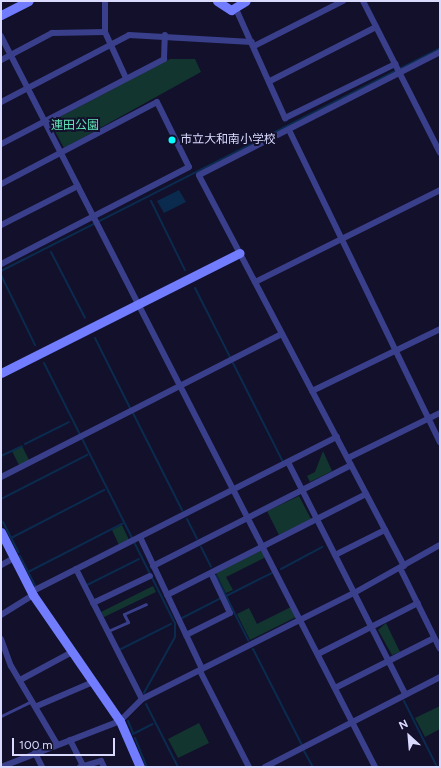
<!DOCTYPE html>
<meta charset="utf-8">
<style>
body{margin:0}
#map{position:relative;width:441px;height:768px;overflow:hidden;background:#12102b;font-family:Figtree,"Noto Sans JP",sans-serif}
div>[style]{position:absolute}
.green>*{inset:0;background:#133530}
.water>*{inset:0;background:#0b2b4e}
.stream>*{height:2px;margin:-1px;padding:0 1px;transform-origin:1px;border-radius:1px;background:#0b2b4e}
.lane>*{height:3px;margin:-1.5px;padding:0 1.5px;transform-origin:1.5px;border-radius:1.5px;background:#3a3f8b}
.street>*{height:6px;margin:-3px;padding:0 3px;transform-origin:3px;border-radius:3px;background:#3a3f8b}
.secondary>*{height:9px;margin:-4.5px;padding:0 4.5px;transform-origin:4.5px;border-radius:4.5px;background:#717cff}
.dots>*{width:11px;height:11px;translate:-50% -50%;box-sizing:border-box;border:2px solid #12102b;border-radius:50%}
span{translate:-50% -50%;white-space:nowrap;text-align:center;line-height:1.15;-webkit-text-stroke:4px #12102b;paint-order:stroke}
.park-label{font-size:12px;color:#61e4b6}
.poi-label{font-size:12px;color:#dadaff}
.left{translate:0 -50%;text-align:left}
.frame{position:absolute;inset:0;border:2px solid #dadaff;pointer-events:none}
.north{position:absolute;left:389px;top:716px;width:40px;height:40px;-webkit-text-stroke:3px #12102b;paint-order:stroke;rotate:334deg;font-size:11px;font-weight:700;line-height:16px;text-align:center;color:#dadaff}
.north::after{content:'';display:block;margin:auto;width:14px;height:18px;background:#dadaff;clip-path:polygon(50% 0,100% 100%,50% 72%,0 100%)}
.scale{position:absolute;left:12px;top:738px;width:103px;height:18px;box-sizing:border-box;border:2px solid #dadaff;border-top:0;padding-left:5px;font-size:12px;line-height:14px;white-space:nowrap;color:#dadaff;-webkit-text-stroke:3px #12102b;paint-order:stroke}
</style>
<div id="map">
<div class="green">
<div style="clip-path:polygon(170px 59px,195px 59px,201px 72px,64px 148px,50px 122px)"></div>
<div style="clip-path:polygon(22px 446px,29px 460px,19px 465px,12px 451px)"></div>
<div style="clip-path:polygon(323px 451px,332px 471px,310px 482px,307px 476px,315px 472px)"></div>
<div style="clip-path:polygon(299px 496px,311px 519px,279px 535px,267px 511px)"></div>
<div style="clip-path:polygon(122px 525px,129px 540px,119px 545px,112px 530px)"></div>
<div style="clip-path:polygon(262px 550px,266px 557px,226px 577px,233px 590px,226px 593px,216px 573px)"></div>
<div style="clip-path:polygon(153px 586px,156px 592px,104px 617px,101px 612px)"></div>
<div style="clip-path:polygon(291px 607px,296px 617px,250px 640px,237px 614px,249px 608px,257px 624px)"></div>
<div style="clip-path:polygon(386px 623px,400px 652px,392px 655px,378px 630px)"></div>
<div style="clip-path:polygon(440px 706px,440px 729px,425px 737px,415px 718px)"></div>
<div style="clip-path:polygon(199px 723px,209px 743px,178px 758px,168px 739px)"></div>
</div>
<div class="water">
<div style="clip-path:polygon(179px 190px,186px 202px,164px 213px,157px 201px)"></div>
</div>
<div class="stream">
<div style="left:151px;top:201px;width:77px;rotate:63.8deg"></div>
<div style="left:51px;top:252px;width:74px;rotate:62.7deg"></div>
<div style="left:1px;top:271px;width:492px;rotate:-26.9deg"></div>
<div style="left:1px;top:275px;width:78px;rotate:64.1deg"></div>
<div style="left:195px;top:288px;width:77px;rotate:63.1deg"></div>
<div style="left:95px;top:338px;width:78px;rotate:63.4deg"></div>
<div style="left:44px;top:363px;width:291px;rotate:63.3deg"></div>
<div style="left:175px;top:623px;width:14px;rotate:90deg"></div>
<div style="left:175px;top:637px;width:64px;rotate:119deg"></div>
<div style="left:233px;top:363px;width:111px;rotate:63.2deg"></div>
<div style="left:133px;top:413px;width:109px;rotate:63.2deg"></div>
<div style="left:25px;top:444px;width:49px;rotate:-26.6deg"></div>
<div style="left:1px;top:456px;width:23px;rotate:-25deg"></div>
<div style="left:1px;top:499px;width:97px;rotate:-27.1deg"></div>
<div style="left:187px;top:519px;width:22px;rotate:63deg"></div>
<div style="left:3px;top:522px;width:34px;rotate:63deg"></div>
<div style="left:11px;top:538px;width:105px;rotate:-27.3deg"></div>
<div style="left:201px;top:547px;width:22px;rotate:63deg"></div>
<div style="left:20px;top:556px;width:34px;rotate:63deg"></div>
<div style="left:281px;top:569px;width:47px;rotate:-28.2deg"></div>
<div style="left:28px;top:572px;width:106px;rotate:-27.1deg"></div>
<div style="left:216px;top:576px;width:72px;rotate:63.4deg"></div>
<div style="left:87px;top:585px;width:58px;rotate:-26.6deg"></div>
<div style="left:226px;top:596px;width:51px;rotate:-26.6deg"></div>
<div style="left:182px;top:618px;width:42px;rotate:-27.2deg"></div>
<div style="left:121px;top:649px;width:56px;rotate:-26.6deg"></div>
<div style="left:253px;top:649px;width:108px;rotate:63deg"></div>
<div style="left:404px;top:701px;width:74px;rotate:63.4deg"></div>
<div style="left:146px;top:704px;width:71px;rotate:63.1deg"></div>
<div style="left:128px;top:721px;width:13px;rotate:67deg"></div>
<div style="left:133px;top:734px;width:22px;rotate:-27deg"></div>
<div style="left:135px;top:738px;width:31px;rotate:68deg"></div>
<div style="left:304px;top:751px;width:18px;rotate:61deg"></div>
</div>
<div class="lane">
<div style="left:108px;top:631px;width:22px;rotate:-24deg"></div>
<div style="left:128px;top:622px;width:9px;rotate:-117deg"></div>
<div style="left:124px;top:614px;width:24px;rotate:-24deg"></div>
<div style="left:1px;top:716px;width:34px;rotate:-26deg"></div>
</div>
<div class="street">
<div style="left:105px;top:1px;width:31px;rotate:90deg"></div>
<div style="left:105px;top:32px;width:51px;rotate:65.5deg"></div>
<div style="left:363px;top:1px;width:170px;rotate:63.1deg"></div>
<div style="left:236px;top:9px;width:120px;rotate:65.8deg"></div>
<div style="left:285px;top:118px;width:123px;rotate:-26.1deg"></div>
<div style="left:1px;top:36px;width:821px;rotate:62.9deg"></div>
<div style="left:254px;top:46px;width:100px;rotate:-26.8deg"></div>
<div style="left:1px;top:60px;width:58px;rotate:-27.9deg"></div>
<div style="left:52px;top:33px;width:53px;rotate:-1.1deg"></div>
<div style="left:270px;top:81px;width:119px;rotate:-27deg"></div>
<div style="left:1px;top:102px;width:144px;rotate:-27.6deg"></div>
<div style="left:129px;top:35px;width:123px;rotate:3.3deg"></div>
<div style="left:289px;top:130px;width:347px;rotate:64.2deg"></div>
<div style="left:1px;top:144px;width:184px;rotate:-27.5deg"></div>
<div style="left:164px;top:59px;width:24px;rotate:-88deg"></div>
<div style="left:1px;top:184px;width:176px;rotate:-27.7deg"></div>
<div style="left:157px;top:102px;width:72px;rotate:63.8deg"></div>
<div style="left:189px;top:167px;width:212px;rotate:152.7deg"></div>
<div style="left:1px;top:225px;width:86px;rotate:-26.9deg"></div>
<div style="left:255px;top:282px;width:207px;rotate:-26.4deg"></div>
<div style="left:312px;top:391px;width:142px;rotate:-25.8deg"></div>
<div style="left:348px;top:458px;width:102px;rotate:-26.1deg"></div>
<div style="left:288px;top:462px;width:260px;rotate:63.2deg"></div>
<div style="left:1px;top:477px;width:315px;rotate:-27deg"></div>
<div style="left:140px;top:537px;width:146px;rotate:64.8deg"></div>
<div style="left:335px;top:555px;width:56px;rotate:-26.6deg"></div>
<div style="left:1px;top:565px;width:15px;rotate:-28deg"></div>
<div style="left:153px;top:566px;width:222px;rotate:-27deg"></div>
<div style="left:404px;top:566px;width:441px;rotate:-117.7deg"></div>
<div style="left:199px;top:175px;width:271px;rotate:-27deg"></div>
<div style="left:400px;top:568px;width:90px;rotate:63.7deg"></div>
<div style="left:76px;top:569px;width:146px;rotate:63.1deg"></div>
<div style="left:31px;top:592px;width:343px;rotate:-26.9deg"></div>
<div style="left:167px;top:595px;width:223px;rotate:-26.9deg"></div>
<div style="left:93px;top:603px;width:63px;rotate:-25.3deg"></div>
<div style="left:1px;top:615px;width:38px;rotate:-32deg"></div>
<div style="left:186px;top:635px;width:49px;rotate:-26.6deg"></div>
<div style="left:230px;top:613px;width:44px;rotate:-115.4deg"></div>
<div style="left:1px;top:639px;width:29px;rotate:70deg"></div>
<div style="left:11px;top:666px;width:91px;rotate:59.5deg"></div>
<div style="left:318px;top:654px;width:112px;rotate:-27deg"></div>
<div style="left:200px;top:671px;width:108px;rotate:63deg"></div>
<div style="left:20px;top:680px;width:59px;rotate:-28.3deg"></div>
<div style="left:335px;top:688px;width:111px;rotate:-26.8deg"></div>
<div style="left:37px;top:706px;width:61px;rotate:-23.2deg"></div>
<div style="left:70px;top:740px;width:29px;rotate:63deg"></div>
<div style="left:35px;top:753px;width:16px;rotate:63deg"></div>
<div style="left:1px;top:767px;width:128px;rotate:-21.1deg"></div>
<div style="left:120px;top:721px;width:31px;rotate:-45deg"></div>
<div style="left:142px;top:699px;width:237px;rotate:-26.6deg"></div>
<div style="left:354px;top:593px;width:98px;rotate:-29.2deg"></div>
<div style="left:80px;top:767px;width:22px;rotate:-16deg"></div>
<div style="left:101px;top:761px;width:7px;rotate:63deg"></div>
<div style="left:265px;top:767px;width:197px;rotate:-27.2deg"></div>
</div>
<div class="secondary">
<div style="left:217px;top:1px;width:17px;rotate:33deg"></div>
<div style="left:231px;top:10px;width:17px;rotate:-31deg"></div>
<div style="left:1px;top:15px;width:31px;rotate:-27deg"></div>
<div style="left:1px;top:373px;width:267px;rotate:-26.7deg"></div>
<div style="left:1px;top:532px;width:71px;rotate:63.1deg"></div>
<div style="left:33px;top:595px;width:153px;rotate:55.4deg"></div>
<div style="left:120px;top:721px;width:50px;rotate:66.5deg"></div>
</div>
<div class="dots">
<div style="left:172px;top:140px;background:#06fffe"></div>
</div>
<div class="park-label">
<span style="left:75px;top:126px">連田公園</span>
</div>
<div class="poi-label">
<span class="left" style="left:180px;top:140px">市立大和南小学校</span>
</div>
<div class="frame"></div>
<div class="north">N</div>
<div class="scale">100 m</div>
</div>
